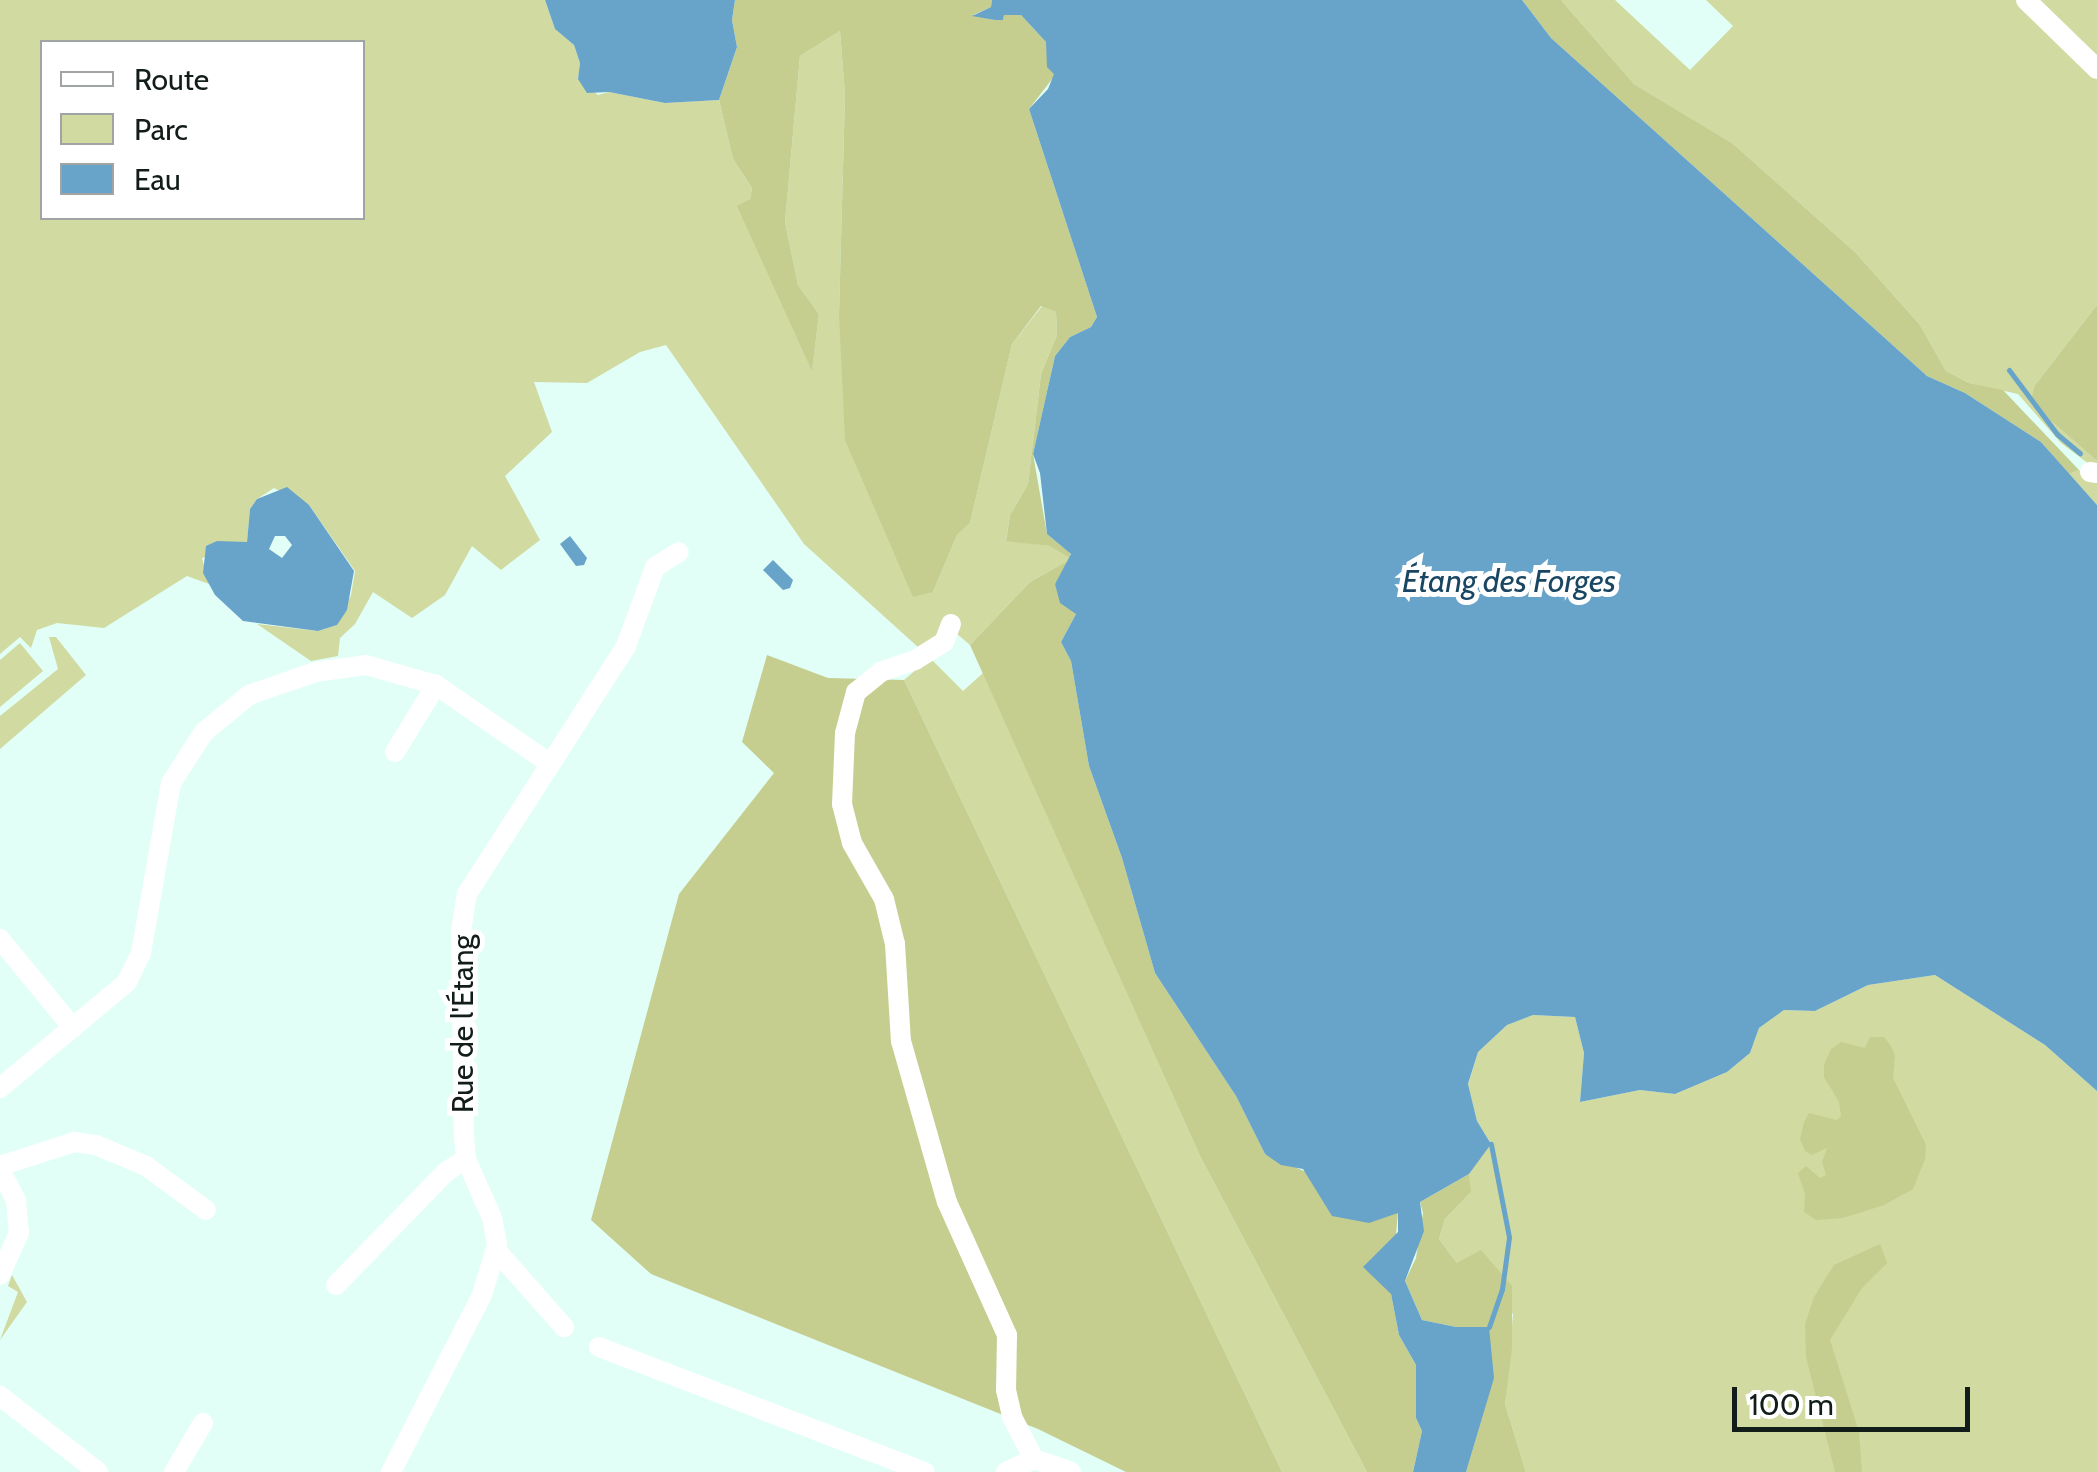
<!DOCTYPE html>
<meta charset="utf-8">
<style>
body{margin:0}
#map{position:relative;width:2097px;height:1472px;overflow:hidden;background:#e1fff7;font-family:Cabin,sans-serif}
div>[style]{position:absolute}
.green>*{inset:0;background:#d1daa0}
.forest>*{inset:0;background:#c5ce8f}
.water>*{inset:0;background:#68a3ca}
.stream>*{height:5px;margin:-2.5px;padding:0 2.5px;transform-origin:2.5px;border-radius:2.5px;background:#68a3ca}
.minor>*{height:20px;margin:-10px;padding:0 10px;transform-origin:10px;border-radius:10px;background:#fff}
span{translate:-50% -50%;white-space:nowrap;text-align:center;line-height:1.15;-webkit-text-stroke:10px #fff;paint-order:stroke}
.street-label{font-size:30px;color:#121d1a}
.water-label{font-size:32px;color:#194662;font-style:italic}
.legend{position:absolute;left:40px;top:40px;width:325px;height:180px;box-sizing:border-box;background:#fff;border:2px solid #a0a5a3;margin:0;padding:12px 18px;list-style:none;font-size:30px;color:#121d1a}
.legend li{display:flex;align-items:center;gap:20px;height:50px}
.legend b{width:50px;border:2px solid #a0a5a3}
.scale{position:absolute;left:1732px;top:1387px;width:238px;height:45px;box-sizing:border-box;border:5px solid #121d1a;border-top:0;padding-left:12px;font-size:30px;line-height:35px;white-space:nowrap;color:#121d1a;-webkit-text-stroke:8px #fff;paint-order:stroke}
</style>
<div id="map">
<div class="green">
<div style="clip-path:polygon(evenodd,0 0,545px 0,555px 29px,574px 45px,580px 63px,578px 79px,598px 95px,609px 92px,665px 103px,719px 100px,733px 159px,752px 188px,750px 199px,738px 206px,812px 369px,819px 314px,798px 285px,785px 222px,800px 56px,840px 31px,845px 95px,839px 314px,933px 592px,957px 535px,970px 523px,1012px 344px,1042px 306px,1056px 312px,1057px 335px,1041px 374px,1028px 484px,1010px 515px,1006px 540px,1049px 546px,1071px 559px,1030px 582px,970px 645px,956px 633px,919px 648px,804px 544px,666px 345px,640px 352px,587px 383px,534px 382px,552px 432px,505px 476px,540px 540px,501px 570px,472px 546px,445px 595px,412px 618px,373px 592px,355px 624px,340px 638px,338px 656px,311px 661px,257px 624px,318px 631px,337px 625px,351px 595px,355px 571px,309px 505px,274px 488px,257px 499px,250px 509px,247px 542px,202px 558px,209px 584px,187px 576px,104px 628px,57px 623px,37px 630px,31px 648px,20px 637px,0 654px,0 0,42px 42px,362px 42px,362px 218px,42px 218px,42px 42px)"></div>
<div style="clip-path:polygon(1561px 0,1615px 0,1690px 70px,1733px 26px,1706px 0,2097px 0,2097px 61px,2088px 70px,2097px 79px,2097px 305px,2035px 385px,2051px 421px,2097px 461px,2097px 470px,2061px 443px,2018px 394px,1969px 383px,1946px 371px,1920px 325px,1856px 253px,1732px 143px,1634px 84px)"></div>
<div style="clip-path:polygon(2079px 470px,2097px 482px,2097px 505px,2069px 474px)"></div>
<div style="clip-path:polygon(49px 637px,56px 637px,86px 675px,0 749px,0 716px,58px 669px)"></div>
<div style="clip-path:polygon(20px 643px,43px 671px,0 707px,0 660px)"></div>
<div style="clip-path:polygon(930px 658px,963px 691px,983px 673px,1200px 1156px,1367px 1472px,1282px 1472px,904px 680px)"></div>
<div style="clip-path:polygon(1935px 975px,2045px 1045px,2097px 1091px,2097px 1472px,1526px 1472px,1505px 1404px,1513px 1314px,1457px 1263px,1439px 1239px,1445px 1219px,1470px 1193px,1469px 1174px,1478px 1156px,1491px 1144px,1477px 1121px,1468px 1085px,1478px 1052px,1507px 1025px,1533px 1015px,1575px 1017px,1584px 1053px,1580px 1102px,1640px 1090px,1675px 1094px,1727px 1072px,1750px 1053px,1759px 1028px,1784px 1010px,1815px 1011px,1868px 985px)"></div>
<div style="clip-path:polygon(12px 1275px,27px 1302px,0 1340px,18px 1292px,8px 1286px)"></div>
</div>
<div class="forest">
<div style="clip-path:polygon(735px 0,992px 0,991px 7px,973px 15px,995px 20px,1003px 20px,1004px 15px,1021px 15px,1046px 42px,1056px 74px,1029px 109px,1097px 317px,1091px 327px,1070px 337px,1055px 356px,1033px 454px,1047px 534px,1070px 553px,1071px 559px,1055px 584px,1076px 614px,1061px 642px,1071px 661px,1089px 766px,1122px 858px,1155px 973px,1236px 1096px,1265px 1154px,1398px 1212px,1391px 1294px,1399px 1335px,1416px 1365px,1416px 1418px,1422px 1431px,1413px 1472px,1367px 1472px,1200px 1156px,970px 645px,1030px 582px,1071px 559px,1049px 546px,1006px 541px,1010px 515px,1028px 484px,1041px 374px,1057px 335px,1056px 312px,1041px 306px,1012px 344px,970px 523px,957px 535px,933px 592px,913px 597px,845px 440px,839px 314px,845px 95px,840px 31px,800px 56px,785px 222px,798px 285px,819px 314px,812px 371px,737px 206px,750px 199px,752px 188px,733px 159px,719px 100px,737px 47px,732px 20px)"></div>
<div style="clip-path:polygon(1522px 0,1561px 0,1634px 84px,1732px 143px,1856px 253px,1920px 325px,1946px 371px,1969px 383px,2003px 390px,2079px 470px,2069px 474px,2041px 442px,1965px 393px,1927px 376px,1551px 38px)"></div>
<div style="clip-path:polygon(2097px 305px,2097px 461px,2051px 421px,2032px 396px,2035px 385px)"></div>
<div style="clip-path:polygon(767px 655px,828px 678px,904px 680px,1282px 1472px,1126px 1472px,1038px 1429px,651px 1274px,591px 1220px,679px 894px,774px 773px,742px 742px)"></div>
<div style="clip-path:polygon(1870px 1037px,1884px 1037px,1891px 1046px,1895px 1056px,1893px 1078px,1926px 1145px,1925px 1159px,1913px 1189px,1884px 1205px,1843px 1218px,1816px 1220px,1804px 1212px,1805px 1194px,1798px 1173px,1806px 1166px,1820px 1178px,1826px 1175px,1822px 1162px,1827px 1148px,1812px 1155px,1805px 1151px,1800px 1139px,1804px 1122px,1809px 1113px,1837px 1120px,1841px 1116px,1839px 1102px,1824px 1077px,1824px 1065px,1831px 1049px,1841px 1042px,1865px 1048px)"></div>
<div style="clip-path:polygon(1469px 1174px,1471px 1192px,1445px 1219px,1439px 1239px,1457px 1263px,1481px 1250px,1512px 1286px,1512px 1348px,1505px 1404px,1526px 1472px,1466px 1472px,1485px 1407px,1489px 1327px,1456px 1327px,1422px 1320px,1405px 1281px,1416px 1258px,1423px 1213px,1420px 1202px)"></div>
<div style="clip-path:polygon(1880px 1244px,1887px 1263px,1862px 1288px,1830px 1340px,1859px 1432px,1862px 1472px,1835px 1472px,1806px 1357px,1805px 1324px,1814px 1297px,1834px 1265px)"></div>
</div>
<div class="water">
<div style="clip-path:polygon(545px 0,735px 0,732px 20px,737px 47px,719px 100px,665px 103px,609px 92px,587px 93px,578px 79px,580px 63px,574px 45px,555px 29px)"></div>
<div style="clip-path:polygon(992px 0,1522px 0,1551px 38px,1927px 376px,1965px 393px,2041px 442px,2097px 505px,2097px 1091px,2045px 1045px,1935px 975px,1868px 985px,1815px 1011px,1784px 1010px,1759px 1028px,1750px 1053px,1727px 1072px,1675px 1094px,1640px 1090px,1580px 1102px,1584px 1053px,1575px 1017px,1533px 1015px,1507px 1025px,1478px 1052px,1468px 1084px,1477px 1121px,1491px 1144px,1469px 1174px,1420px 1202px,1424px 1231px,1405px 1281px,1422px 1320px,1456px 1327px,1489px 1327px,1494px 1378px,1466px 1472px,1413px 1472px,1422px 1431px,1416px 1418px,1416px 1365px,1399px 1335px,1391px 1294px,1363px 1267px,1398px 1232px,1398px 1213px,1369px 1223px,1332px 1216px,1303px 1169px,1281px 1165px,1265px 1154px,1236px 1096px,1155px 973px,1122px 858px,1089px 766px,1071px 661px,1061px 642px,1076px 614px,1060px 603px,1055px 584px,1071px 554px,1047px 534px,1040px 473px,1033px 454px,1055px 356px,1070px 337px,1091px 327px,1097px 317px,1029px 109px,1048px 89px,1054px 74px,1047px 67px,1046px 42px,1021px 15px,1004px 15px,1003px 20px,995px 20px,972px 16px,991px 7px)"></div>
<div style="clip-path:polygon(evenodd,287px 487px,309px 505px,354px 571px,347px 610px,337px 625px,318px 631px,243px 621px,215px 595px,203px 573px,206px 546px,217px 541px,247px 542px,250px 509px,257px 499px,287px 487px,275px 536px,285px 536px,292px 545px,282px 558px,269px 549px,275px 536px)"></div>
<div style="clip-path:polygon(570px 536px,587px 558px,584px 565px,576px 566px,560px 544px)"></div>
<div style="clip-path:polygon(773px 560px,793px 580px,790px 588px,783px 590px,763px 570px)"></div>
</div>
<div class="stream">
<div style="left:2009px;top:370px;width:80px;rotate:53.1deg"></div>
<div style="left:2057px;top:434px;width:30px;rotate:40deg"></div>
<div style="left:1489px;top:1327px;width:40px;rotate:-71.1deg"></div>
<div style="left:1502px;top:1289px;width:52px;rotate:-82.3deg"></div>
<div style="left:1509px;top:1237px;width:95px;rotate:-101deg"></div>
</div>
<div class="minor">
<div style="left:2026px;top:0;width:99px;rotate:44.2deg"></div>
<div style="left:2090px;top:472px;width:7px;rotate:8deg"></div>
<div style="left:951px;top:624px;width:19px;rotate:111deg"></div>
<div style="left:944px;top:642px;width:34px;rotate:148deg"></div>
<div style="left:915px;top:660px;width:36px;rotate:161deg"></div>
<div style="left:881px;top:672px;width:32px;rotate:141deg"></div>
<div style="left:856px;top:692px;width:42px;rotate:105deg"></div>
<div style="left:845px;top:733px;width:71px;rotate:92.4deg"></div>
<div style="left:842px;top:804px;width:40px;rotate:75.6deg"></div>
<div style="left:852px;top:843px;width:64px;rotate:60.3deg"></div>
<div style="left:884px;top:899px;width:46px;rotate:76.3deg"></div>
<div style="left:895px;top:944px;width:97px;rotate:86.5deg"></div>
<div style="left:901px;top:1041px;width:167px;rotate:74.1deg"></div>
<div style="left:947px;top:1202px;width:146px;rotate:65.7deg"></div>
<div style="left:1007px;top:1335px;width:55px;rotate:91deg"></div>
<div style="left:1006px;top:1390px;width:28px;rotate:77deg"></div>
<div style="left:1012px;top:1417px;width:47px;rotate:62.4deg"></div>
<div style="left:1034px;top:1459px;width:39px;rotate:19deg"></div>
<div style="left:395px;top:752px;width:79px;rotate:-58.5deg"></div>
<div style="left:0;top:939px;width:115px;rotate:50.6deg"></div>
<div style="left:0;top:1088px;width:165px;rotate:-39.8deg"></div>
<div style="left:127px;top:982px;width:32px;rotate:-64deg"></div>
<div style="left:141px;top:953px;width:173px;rotate:-80deg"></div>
<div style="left:171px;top:783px;width:61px;rotate:-57.1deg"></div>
<div style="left:204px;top:732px;width:58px;rotate:-39.4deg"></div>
<div style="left:249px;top:695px;width:70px;rotate:-19.2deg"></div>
<div style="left:315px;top:672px;width:51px;rotate:-7.8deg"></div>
<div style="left:366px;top:665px;width:73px;rotate:15.9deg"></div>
<div style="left:436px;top:685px;width:137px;rotate:34.6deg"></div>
<div style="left:0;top:1166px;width:78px;rotate:-18deg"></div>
<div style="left:74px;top:1142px;width:22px;rotate:8deg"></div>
<div style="left:96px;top:1145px;width:54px;rotate:22.8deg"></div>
<div style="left:146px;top:1166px;width:74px;rotate:36.3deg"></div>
<div style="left:0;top:1169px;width:35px;rotate:63deg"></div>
<div style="left:16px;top:1200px;width:33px;rotate:85deg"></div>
<div style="left:19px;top:1233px;width:46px;rotate:114.3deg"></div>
<div style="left:496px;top:1250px;width:103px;rotate:48.6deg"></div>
<div style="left:336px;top:1285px;width:159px;rotate:-45.8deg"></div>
<div style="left:447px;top:1171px;width:22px;rotate:-32deg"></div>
<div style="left:599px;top:1347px;width:349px;rotate:21deg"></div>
<div style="left:0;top:1396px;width:124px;rotate:37.8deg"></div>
<div style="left:174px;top:1472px;width:57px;rotate:-59.4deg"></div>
<div style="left:391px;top:1472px;width:199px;rotate:-62.8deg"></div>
<div style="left:482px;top:1295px;width:52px;rotate:-73.3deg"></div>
<div style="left:497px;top:1245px;width:27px;rotate:-100deg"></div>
<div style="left:492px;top:1218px;width:64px;rotate:-113.8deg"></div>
<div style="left:466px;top:1159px;width:21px;rotate:-95deg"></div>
<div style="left:464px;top:1138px;width:207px;rotate:-90.8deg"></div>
<div style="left:461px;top:931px;width:37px;rotate:-81deg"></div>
<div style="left:467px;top:894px;width:295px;rotate:-57.3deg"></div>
<div style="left:626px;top:646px;width:84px;rotate:-69.8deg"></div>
<div style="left:655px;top:567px;width:28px;rotate:-32deg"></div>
<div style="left:1006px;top:1472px;width:31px;rotate:-25deg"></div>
</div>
<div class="street-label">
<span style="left:463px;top:1024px;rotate:-90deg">Rue de l'Étang</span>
</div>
<div class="water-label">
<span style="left:1509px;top:581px">Étang des Forges</span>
</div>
<ul class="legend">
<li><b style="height:12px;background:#fff"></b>Route</li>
<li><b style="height:28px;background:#d1daa0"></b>Parc</li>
<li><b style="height:28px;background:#68a3ca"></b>Eau</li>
</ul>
<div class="scale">100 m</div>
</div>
